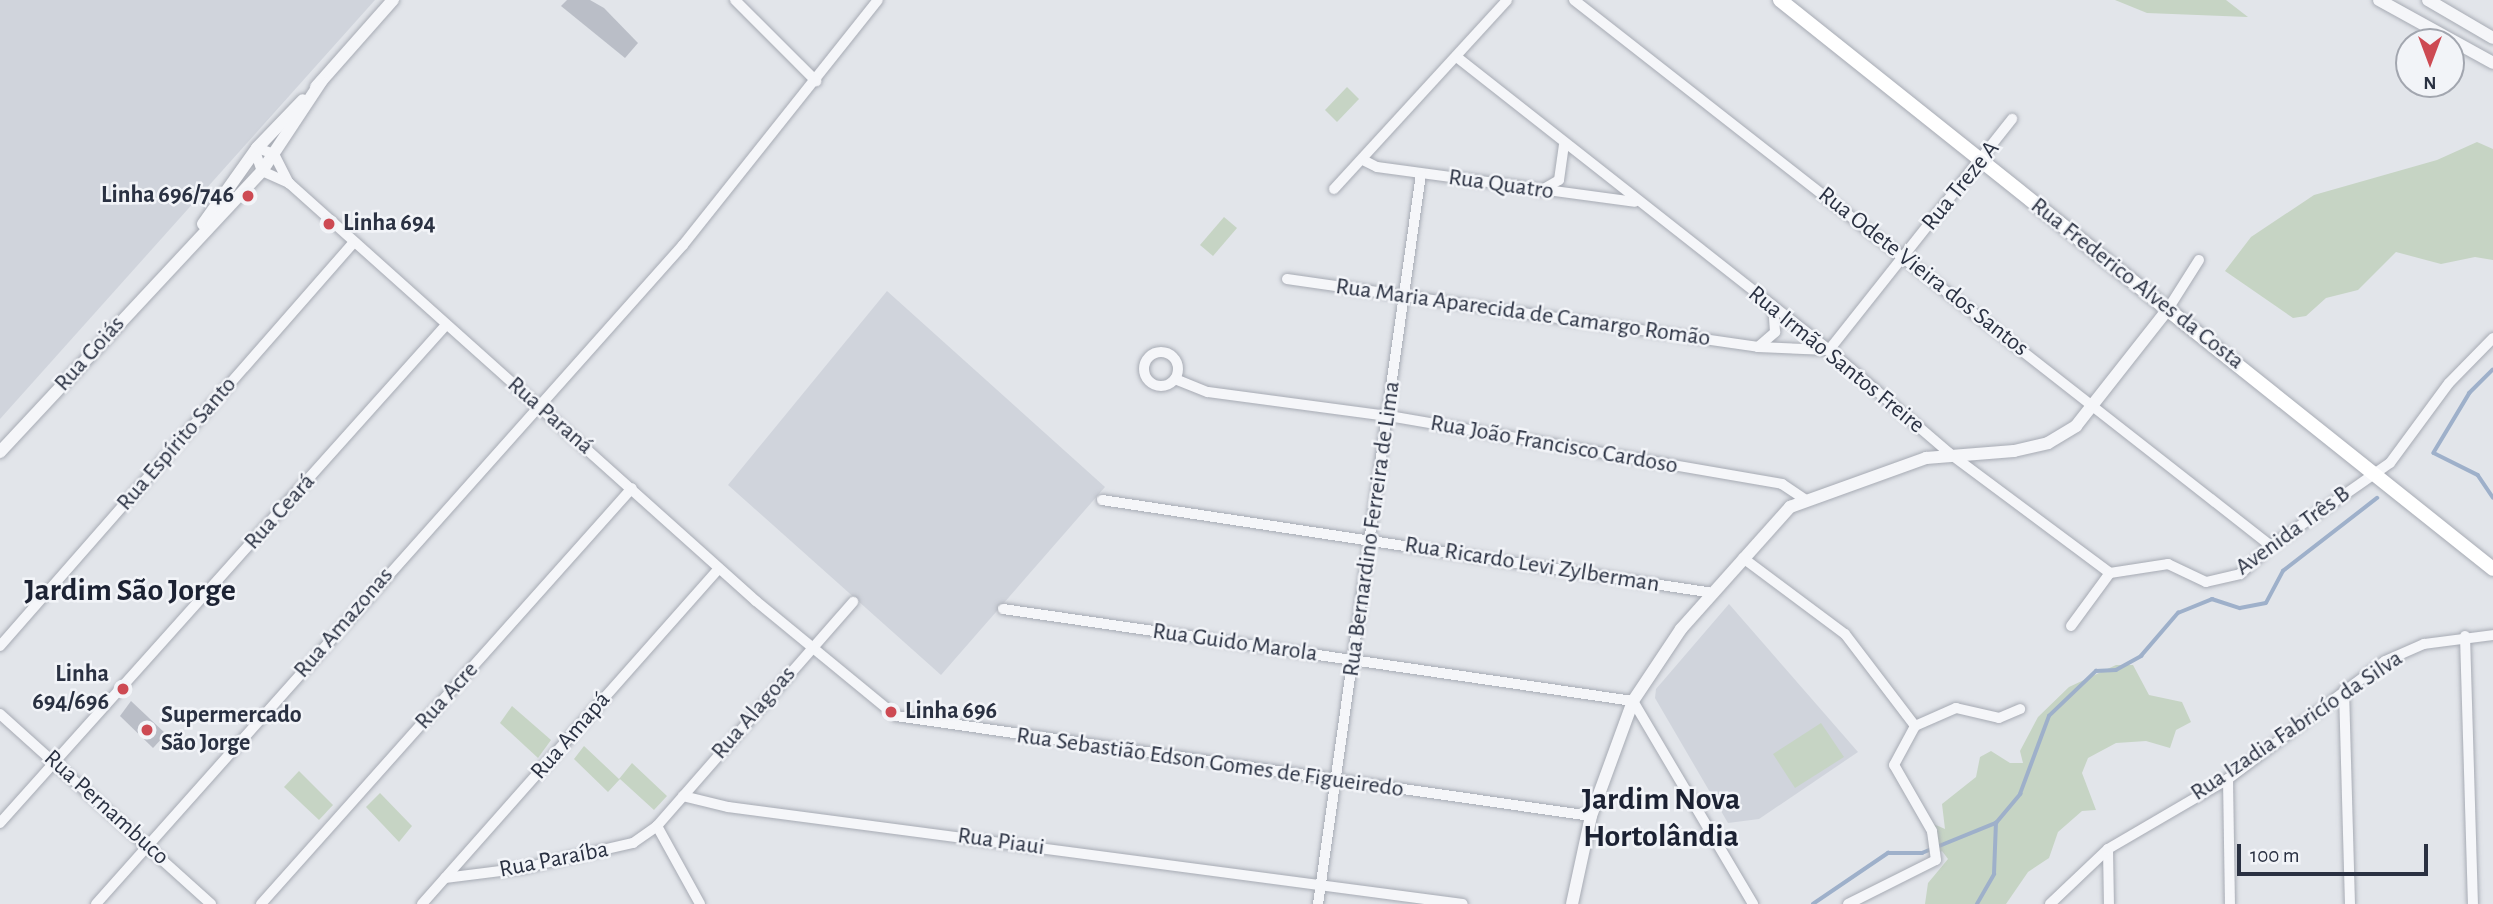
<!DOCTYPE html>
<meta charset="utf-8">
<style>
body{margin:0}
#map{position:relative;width:2493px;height:904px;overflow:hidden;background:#e2e5ea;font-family:"Alegreya Sans",sans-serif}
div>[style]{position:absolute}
.built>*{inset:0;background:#d0d4dc}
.green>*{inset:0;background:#c6d4c4}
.stream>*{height:3.5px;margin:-1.75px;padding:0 1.75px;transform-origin:1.75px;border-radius:1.75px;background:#9eb0ca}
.building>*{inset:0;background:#babec7}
.roads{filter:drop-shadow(0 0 2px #a7abb4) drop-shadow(0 0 2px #a7abb4)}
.minor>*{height:10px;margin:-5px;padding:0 5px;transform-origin:5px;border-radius:5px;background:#f5f6f9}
.minor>.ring{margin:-5px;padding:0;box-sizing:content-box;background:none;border:10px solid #f5f6f9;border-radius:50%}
.tertiary>*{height:12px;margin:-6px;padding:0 6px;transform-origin:6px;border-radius:6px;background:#f5f6f9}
.secondary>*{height:14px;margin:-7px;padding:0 7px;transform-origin:7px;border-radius:7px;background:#fff}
.dots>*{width:19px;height:19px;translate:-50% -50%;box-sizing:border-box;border:4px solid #f2f4f8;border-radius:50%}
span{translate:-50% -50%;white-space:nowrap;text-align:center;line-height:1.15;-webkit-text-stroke:5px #f2f4f8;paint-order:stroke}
.street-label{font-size:24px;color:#2a3142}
.poi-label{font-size:24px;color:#2a3142;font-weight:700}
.right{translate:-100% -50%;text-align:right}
.left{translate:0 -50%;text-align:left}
.district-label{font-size:32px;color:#1c2233;font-weight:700}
.north{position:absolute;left:2395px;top:28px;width:70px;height:70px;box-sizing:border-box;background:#f2f4f8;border:2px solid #a2a6af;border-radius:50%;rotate:180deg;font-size:19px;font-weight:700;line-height:28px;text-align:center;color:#2a3142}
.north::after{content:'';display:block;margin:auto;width:24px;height:32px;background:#cd4a53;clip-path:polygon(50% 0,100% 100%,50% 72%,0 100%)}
.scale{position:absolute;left:2237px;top:844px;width:191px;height:32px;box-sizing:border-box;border:4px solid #2a3142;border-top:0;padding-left:9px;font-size:21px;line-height:24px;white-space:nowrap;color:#2a3142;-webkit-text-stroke:5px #f2f4f8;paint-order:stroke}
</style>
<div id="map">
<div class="built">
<div style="clip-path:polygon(0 0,375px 0,0 419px)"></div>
<div style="clip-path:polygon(887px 291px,1105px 487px,941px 675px,728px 485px)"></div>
<div style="clip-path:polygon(1729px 604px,1858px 752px,1759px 819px,1728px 823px,1655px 698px,1656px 689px)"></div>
</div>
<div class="green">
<div style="clip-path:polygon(2115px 0,2226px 0,2248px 17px,2147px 13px)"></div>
<div style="clip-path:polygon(1347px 87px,1359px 99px,1337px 122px,1325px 110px)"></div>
<div style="clip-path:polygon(2477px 142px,2493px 149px,2493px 260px,2475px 257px,2441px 264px,2396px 252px,2358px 290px,2326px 298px,2306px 316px,2293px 318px,2225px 271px,2251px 237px,2314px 195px,2437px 160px)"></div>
<div style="clip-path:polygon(1224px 217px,1237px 228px,1213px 256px,1200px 245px)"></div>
<div style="clip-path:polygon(2116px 665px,2133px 665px,2149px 695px,2182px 702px,2191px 722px,2176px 730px,2170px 748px,2146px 741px,2116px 743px,2088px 758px,2082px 773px,2096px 810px,2082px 811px,2058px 832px,2049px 858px,2028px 872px,2006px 904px,1925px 904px,1928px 883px,1948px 859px,1942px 851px,1932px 856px,1929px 822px,1945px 829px,1942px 804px,1976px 777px,1980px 757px,1991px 751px,2010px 763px,2023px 763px,2020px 751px,2038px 717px,2069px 687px)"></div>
<div style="clip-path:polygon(512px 706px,551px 740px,538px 758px,500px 723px)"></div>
<div style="clip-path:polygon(1821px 723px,1844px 757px,1795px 788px,1773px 754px)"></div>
<div style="clip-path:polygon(584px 746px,619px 779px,632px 763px,667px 796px,654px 810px,620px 779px,608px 792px,574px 759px)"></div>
<div style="clip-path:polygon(299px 771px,333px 805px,319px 820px,284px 787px)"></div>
<div style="clip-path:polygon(380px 793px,412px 826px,399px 842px,366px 807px)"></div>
</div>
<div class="stream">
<div style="left:2493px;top:370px;width:33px;rotate:135deg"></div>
<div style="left:2470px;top:393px;width:70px;rotate:121deg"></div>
<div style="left:2434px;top:453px;width:49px;rotate:26.6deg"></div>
<div style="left:2478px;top:475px;width:27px;rotate:56deg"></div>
<div style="left:1813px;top:904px;width:91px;rotate:-34.2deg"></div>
<div style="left:1888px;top:853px;width:34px"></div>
<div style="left:1922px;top:853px;width:80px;rotate:-22.1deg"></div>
<div style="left:1996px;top:823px;width:38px;rotate:-50deg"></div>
<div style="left:2020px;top:794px;width:83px;rotate:-69.6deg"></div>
<div style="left:2049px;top:716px;width:65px;rotate:-43.8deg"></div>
<div style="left:2096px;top:671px;width:20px;rotate:-3deg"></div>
<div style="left:2116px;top:670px;width:29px;rotate:-29deg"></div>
<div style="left:2141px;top:656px;width:57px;rotate:-49.3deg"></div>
<div style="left:2178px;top:613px;width:37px;rotate:-22deg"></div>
<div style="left:2212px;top:599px;width:29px;rotate:18deg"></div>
<div style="left:2240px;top:608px;width:26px;rotate:-11deg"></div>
<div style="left:2266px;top:603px;width:36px;rotate:-62deg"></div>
<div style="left:2283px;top:571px;width:119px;rotate:-37.8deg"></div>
<div style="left:1977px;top:904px;width:34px;rotate:-60deg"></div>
<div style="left:1994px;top:874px;width:51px;rotate:-87.8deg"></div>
</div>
<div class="building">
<div style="clip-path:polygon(567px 0,590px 0,604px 8px,638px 43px,625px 58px,561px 6px)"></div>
<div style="clip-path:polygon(131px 701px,166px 734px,153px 748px,120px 716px)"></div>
</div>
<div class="roads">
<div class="minor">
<div style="left:735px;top:0;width:115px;rotate:45deg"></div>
<div style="left:1574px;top:0;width:885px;rotate:38.07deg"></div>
<div style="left:1458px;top:58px;width:472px;rotate:38.2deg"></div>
<div style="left:1829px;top:350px;width:158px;rotate:40.6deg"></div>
<div style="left:1949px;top:453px;width:201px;rotate:36.7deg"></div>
<div style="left:257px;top:148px;width:18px;rotate:19deg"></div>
<div style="left:274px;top:154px;width:33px;rotate:63deg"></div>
<div style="left:255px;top:151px;width:21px;rotate:71deg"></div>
<div style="left:262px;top:171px;width:30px;rotate:24deg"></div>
<div style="left:289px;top:183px;width:627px;rotate:41.83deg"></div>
<div style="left:756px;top:601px;width:181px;rotate:39.4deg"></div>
<div style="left:896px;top:716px;width:702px;rotate:8.19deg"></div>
<div style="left:1365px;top:161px;width:13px;rotate:27deg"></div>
<div style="left:1377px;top:167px;width:260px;rotate:7.7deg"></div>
<div style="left:1334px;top:189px;width:256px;rotate:-47.5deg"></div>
<div style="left:1540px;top:191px;width:22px;rotate:-30deg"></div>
<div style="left:1559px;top:180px;width:35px;rotate:-82deg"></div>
<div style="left:1287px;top:279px;width:476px;rotate:8.2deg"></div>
<div style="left:1758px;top:347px;width:71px;rotate:2.4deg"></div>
<div style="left:1829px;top:350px;width:295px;rotate:-51.6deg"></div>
<div style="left:2168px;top:309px;width:58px;rotate:-57.7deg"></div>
<div style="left:1758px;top:347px;width:23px;rotate:-41deg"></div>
<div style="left:1775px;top:332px;width:26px;rotate:-94deg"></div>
<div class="ring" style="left:1144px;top:352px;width:24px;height:24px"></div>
<div style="left:1175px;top:379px;width:35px;rotate:22deg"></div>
<div style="left:1208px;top:392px;width:183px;rotate:7.6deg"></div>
<div style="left:1389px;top:416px;width:399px;rotate:9.8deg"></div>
<div style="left:1782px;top:484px;width:29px;rotate:34deg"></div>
<div style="left:1102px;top:500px;width:618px;rotate:8.65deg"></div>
<div style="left:1743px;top:558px;width:127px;rotate:36.7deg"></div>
<div style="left:1845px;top:634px;width:116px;rotate:52.7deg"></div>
<div style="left:1003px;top:609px;width:637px;rotate:8.31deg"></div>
<div style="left:1633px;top:701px;width:236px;rotate:59.4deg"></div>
<div style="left:2071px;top:626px;width:66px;rotate:-53.7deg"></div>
<div style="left:2110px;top:573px;width:59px;rotate:-8.8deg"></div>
<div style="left:2168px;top:564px;width:42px;rotate:25.3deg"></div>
<div style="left:2206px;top:582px;width:35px;rotate:-13deg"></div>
<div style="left:2240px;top:574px;width:42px;rotate:-42.1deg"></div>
<div style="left:2271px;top:546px;width:145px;rotate:-34.9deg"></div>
<div style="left:2390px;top:463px;width:99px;rotate:-53.6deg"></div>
<div style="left:2449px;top:383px;width:63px;rotate:-45.6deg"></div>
<div style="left:2465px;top:636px;width:268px;rotate:88.3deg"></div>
<div style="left:0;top:646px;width:537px;rotate:-48.77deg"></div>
<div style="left:2344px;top:690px;width:214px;rotate:88.4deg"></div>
<div style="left:0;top:714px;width:284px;rotate:42deg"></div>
<div style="left:1915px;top:726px;width:45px;rotate:-23.7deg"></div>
<div style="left:1956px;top:708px;width:44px;rotate:13.1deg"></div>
<div style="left:1999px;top:718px;width:23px;rotate:-23deg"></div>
<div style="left:2228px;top:779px;width:125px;rotate:89.1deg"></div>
<div style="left:683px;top:796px;width:46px;rotate:13.7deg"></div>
<div style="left:728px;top:807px;width:741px;rotate:7.52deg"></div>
<div style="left:0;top:823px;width:669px;rotate:-48.15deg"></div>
<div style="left:657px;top:826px;width:89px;rotate:61.1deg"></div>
<div style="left:2108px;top:849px;width:55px;rotate:89deg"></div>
<div style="left:445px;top:878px;width:80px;rotate:-7.2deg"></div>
<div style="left:524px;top:868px;width:112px;rotate:-12.9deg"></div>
<div style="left:633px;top:843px;width:29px;rotate:-35deg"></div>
<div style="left:657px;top:826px;width:298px;rotate:-48.8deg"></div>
<div style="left:96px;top:904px;width:883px;rotate:-48.31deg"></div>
<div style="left:683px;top:245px;width:313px;rotate:-51.5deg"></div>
<div style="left:261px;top:904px;width:557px;rotate:-48.27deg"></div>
<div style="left:422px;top:904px;width:448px;rotate:-48.5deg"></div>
<div style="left:1318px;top:904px;width:737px;rotate:-81.97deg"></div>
<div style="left:1848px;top:904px;width:98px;rotate:-26.6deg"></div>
<div style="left:1936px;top:860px;width:29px;rotate:-98deg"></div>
<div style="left:1932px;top:831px;width:76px;rotate:-119.9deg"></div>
<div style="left:1894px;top:765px;width:44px;rotate:-61.7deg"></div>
<div style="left:2050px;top:904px;width:80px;rotate:-43.5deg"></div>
<div style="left:2108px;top:849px;width:139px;rotate:-30.3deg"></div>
<div style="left:2228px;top:779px;width:196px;rotate:-36.9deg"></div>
<div style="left:2385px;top:661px;width:43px;rotate:-23.6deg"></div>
<div style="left:2424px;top:644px;width:70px;rotate:-7.4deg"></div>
</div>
<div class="tertiary">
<div style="left:2379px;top:0;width:130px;rotate:28.9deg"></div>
<div style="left:2428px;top:0;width:75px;rotate:30.3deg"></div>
<div style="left:316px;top:87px;width:116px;rotate:-48.5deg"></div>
<div style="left:203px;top:224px;width:93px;rotate:-54.6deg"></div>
<div style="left:257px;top:148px;width:66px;rotate:-46.2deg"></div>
<div style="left:0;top:452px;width:384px;rotate:-47deg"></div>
<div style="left:262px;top:171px;width:107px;rotate:-56.5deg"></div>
<div style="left:1572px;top:904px;width:90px;rotate:-77.8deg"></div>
<div style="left:1591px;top:816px;width:122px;rotate:-69.9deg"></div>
<div style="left:1633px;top:701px;width:87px;rotate:-56.3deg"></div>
<div style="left:1681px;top:629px;width:164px;rotate:-48.2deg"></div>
<div style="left:1790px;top:507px;width:145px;rotate:-19.8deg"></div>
<div style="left:1926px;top:458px;width:88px;rotate:-4.5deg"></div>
<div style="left:2014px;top:451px;width:35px;rotate:-13deg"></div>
<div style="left:2048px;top:443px;width:33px;rotate:-31deg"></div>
<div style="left:2076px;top:426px;width:149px;rotate:-51.8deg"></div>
</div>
<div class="secondary">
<div style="left:1780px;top:0;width:912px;rotate:38.59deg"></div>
</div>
</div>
<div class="dots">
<div style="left:248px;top:196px;background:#cd4a53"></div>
<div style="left:329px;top:224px;background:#cd4a53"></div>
<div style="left:123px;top:689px;background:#cd4a53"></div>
<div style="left:891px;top:712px;background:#cd4a53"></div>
<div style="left:147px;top:730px;background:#cd4a53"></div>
</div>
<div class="street-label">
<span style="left:1501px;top:185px;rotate:8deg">Rua Quatro</span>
<span style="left:1961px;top:186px;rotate:-51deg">Rua Treze A</span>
<span style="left:1923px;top:272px;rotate:38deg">Rua Odete Vieira dos Santos</span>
<span style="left:2137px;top:284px;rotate:38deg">Rua Frederico Alves da Costa</span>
<span style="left:1523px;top:313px;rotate:8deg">Rua Maria Aparecida de Camargo Romão</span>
<span style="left:90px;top:354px;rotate:-48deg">Rua Goiás</span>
<span style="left:1836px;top:360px;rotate:39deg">Rua Irmão Santos Freire</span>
<span style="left:550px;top:416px;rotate:41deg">Rua Paraná</span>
<span style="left:177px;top:444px;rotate:-49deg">Rua Espírito Santo</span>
<span style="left:1554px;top:445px;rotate:10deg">Rua João Francisco Cardoso</span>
<span style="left:280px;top:512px;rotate:-48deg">Rua Ceará</span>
<span style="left:1372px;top:529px;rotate:-82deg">Rua Bernardino Ferreira de Lima</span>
<span style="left:2293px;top:531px;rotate:-36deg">Avenida Três B</span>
<span style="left:1532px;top:565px;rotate:9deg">Rua Ricardo Levi Zylberman</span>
<span style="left:344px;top:623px;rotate:-49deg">Rua Amazonas</span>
<span style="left:1235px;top:643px;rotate:8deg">Rua Guido Marola</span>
<span style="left:447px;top:696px;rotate:-48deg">Rua Acre</span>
<span style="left:754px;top:713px;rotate:-49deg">Rua Alagoas</span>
<span style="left:2297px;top:726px;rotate:-34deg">Rua Izadia Fabricío da Silva</span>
<span style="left:571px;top:736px;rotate:-49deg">Rua Amapá</span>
<span style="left:1210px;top:763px;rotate:8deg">Rua Sebastião Edson Gomes de Figueiredo</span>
<span style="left:106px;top:808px;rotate:42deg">Rua Pernambuco</span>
<span style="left:1001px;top:842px;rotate:8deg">Rua Piaui</span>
<span style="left:554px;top:860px;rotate:-11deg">Rua Paraíba</span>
</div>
<div class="poi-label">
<span class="right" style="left:234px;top:196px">Linha 696/746</span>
<span class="left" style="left:343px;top:224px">Linha 694</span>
<span class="right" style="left:109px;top:689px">Linha<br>694/696</span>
<span class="left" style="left:905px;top:712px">Linha 696</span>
<span class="left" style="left:161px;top:730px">Supermercado<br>São Jorge</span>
</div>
<div class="district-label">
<span style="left:130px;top:590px">Jardim São Jorge</span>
<span style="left:1661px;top:818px">Jardim Nova<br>Hortolândia</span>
</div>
<div class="north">N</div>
<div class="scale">100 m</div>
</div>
